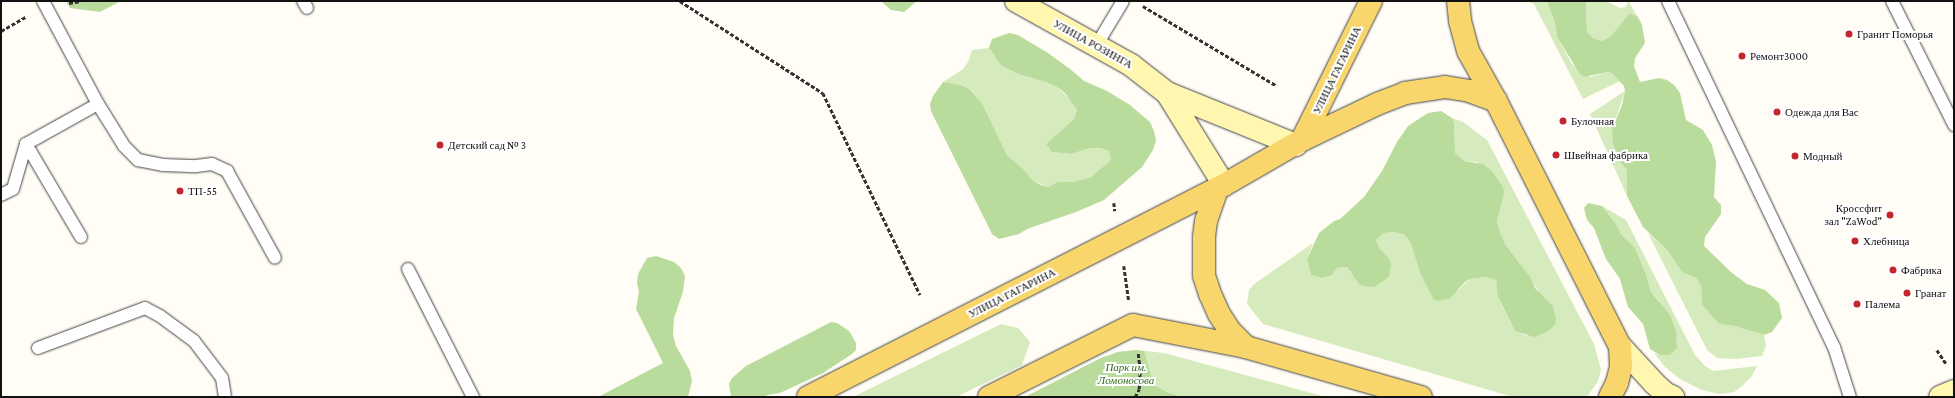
<!DOCTYPE html>
<meta charset="utf-8">
<style>
body{margin:0}
#map{position:relative;width:1955px;height:398px;overflow:hidden;background:#fffdf5;font-family:"Crimson Pro",serif}
div>[style]{position:absolute}
.green>*{inset:0;background:#d5ebbd}
.forest>*{inset:0;background:#b9dc9c}
.path>*{height:2.5px;margin-top:-1.25px;transform-origin:0;background:repeating-linear-gradient(90deg,#333 0 4px,transparent 0 6px)}
.roads{filter:drop-shadow(0 0 1px #444) drop-shadow(0 0 1px #444)}
.lane>*{height:12px;margin:-6px;padding:0 6px;transform-origin:6px;border-radius:6px;background:#fff}
.secondary>*{height:22px;margin:-11px;padding:0 11px;transform-origin:11px;border-radius:11px;background:#fff6b0}
.primary>*{height:22px;margin:-11px;padding:0 11px;transform-origin:11px;border-radius:11px;background:#f9d66b}
.dots>*{width:11px;height:11px;translate:-50% -50%;box-sizing:border-box;border:2px solid #fff;border-radius:50%}
span{translate:-50% -50%;white-space:nowrap;text-align:center;line-height:1.15;-webkit-text-stroke:4px #fff;paint-order:stroke}
.poi-label{font-size:11px;color:#111}
.left{translate:0 -50%;text-align:left}
.right{translate:-100% -50%;text-align:right}
.street-label{font-size:11px;color:#111}
.park-label{font-size:11px;color:#2f6b1f;font-style:italic}
.frame{position:absolute;inset:0;border:2px solid #111;pointer-events:none}
</style>
<div id="map">
<div class="green">
<div style="clip-path:polygon(1527px 1px,1547px 1px,1555px 23px,1557px 37px,1572px 64px,1590px 77px,1607px 72px,1612px 73px,1620px 81px,1583px 99px,1534px 4px)"></div>
<div style="clip-path:polygon(1586px 1px,1606px 1px,1620px 8px,1626px 7px,1628px 1px,1638px 17px,1630px 13px,1610px 37px,1601px 41px,1593px 38px,1587px 32px)"></div>
<div style="clip-path:polygon(989px 48px,994px 56px,1028px 77px,1048px 83px,1057px 87px,1071px 100px,1077px 110px,1074px 119px,1046px 144px,1052px 152px,1071px 154px,1090px 148px,1100px 148px,1109px 151px,1111px 160px,1091px 177px,1074px 182px,1057px 182px,1049px 187px,1033px 181px,1007px 155px,982px 103px,969px 89px,961px 85px,943px 82px,963px 69px,968px 62px,972px 50px)"></div>
<div style="clip-path:polygon(1625px 91px,1612px 130px,1617px 155px,1627px 170px,1627px 196px,1590px 114px)"></div>
<div style="clip-path:polygon(1452px 118px,1463px 122px,1487px 140px,1594px 344px,1601px 370px,1598px 381px,1587px 397px,1513px 397px,1263px 324px,1247px 304px,1249px 290px,1254px 284px,1313px 243px,1307px 259px,1311px 275px,1321px 278px,1331px 276px,1337px 268px,1347px 267px,1350px 272px,1376px 286px,1389px 277px,1389px 258px,1380px 249px,1376px 240px,1384px 233px,1395px 232px,1405px 235px,1411px 244px,1420px 273px,1429px 289px,1458px 290px,1470px 279px,1486px 277px,1496px 280px,1500px 302px,1513px 327px,1516px 331px,1527px 336px,1539px 292px,1520px 263px,1505px 244px,1500px 232px,1497px 221px,1499px 210px,1492px 171px,1477px 162px,1464px 161px,1455px 153px,1454px 123px)"></div>
<div style="clip-path:polygon(1602px 206px,1626px 220px,1695px 355px,1705px 366px,1713px 371px,1757px 366px,1752px 376px,1742px 386px,1734px 392px,1720px 394px,1702px 390px,1680px 379px,1665px 367px,1654px 353px,1660px 355px,1677px 343px,1676px 337px,1659px 301px,1651px 292px,1646px 274px,1635px 248px,1621px 234px,1616px 224px)"></div>
<div style="clip-path:polygon(1648px 233px,1667px 250px,1682px 272px,1696px 278px,1701px 285px,1702px 305px,1719px 324px,1735px 326px,1764px 335px,1766px 346px,1762px 356px,1735px 359px,1717px 358px,1707px 350px)"></div>
<div style="clip-path:polygon(1001px 324px,1018px 328px,1030px 342px,1022px 365px,956px 397px,853px 397px)"></div>
<div style="clip-path:polygon(1137px 350px,1164px 353px,1326px 397px,1025px 397px,1101px 358px,1118px 352px)"></div>
</div>
<div class="forest">
<div style="clip-path:polygon(66px 1px,121px 1px,100px 12px,70px 8px)"></div>
<div style="clip-path:polygon(881px 1px,917px 1px,904px 12px,891px 10px)"></div>
<div style="clip-path:polygon(1547px 1px,1586px 1px,1587px 32px,1593px 38px,1601px 41px,1610px 37px,1630px 13px,1638px 17px,1642px 25px,1645px 43px,1635px 58px,1634px 66px,1640px 82px,1659px 78px,1667px 80px,1674px 85px,1680px 93px,1686px 120px,1703px 130px,1712px 145px,1716px 162px,1714px 197px,1721px 205px,1721px 214px,1705px 237px,1704px 246px,1732px 273px,1747px 284px,1765px 290px,1779px 303px,1782px 318px,1772px 332px,1764px 335px,1735px 326px,1719px 324px,1702px 305px,1701px 285px,1696px 278px,1682px 272px,1667px 250px,1643px 227px,1627px 196px,1627px 170px,1619px 160px,1613px 143px,1612px 129px,1622px 105px,1625px 91px,1624px 86px,1612px 73px,1607px 72px,1584px 77px,1580px 74px,1557px 37px,1555px 23px)"></div>
<div style="clip-path:polygon(1009px 33px,1018px 35px,1048px 53px,1070px 69px,1084px 81px,1107px 91px,1130px 105px,1150px 122px,1154px 131px,1156px 140px,1153px 150px,1142px 167px,1104px 200px,1076px 212px,1027px 229px,1019px 234px,999px 239px,992px 234px,931px 111px,930px 104px,933px 96px,943px 82px,961px 85px,969px 89px,982px 103px,1007px 155px,1022px 168px,1033px 181px,1041px 185px,1049px 187px,1057px 182px,1074px 182px,1091px 177px,1111px 160px,1109px 151px,1100px 148px,1090px 148px,1071px 154px,1052px 152px,1046px 144px,1074px 119px,1077px 110px,1065px 93px,1057px 87px,1048px 83px,1019px 74px,1001px 65px,989px 48px,992px 39px)"></div>
<div style="clip-path:polygon(1441px 111px,1452px 118px,1454px 123px,1455px 153px,1464px 161px,1483px 164px,1492px 171px,1503px 187px,1504px 192px,1497px 221px,1500px 232px,1505px 244px,1531px 278px,1535px 288px,1553px 306px,1556px 319px,1555px 325px,1547px 332px,1534px 337px,1515px 331px,1498px 297px,1496px 280px,1492px 279px,1486px 277px,1470px 279px,1465px 282px,1450px 298px,1439px 301px,1434px 300px,1420px 273px,1411px 244px,1405px 235px,1395px 232px,1384px 233px,1376px 240px,1380px 249px,1389px 258px,1391px 265px,1389px 277px,1376px 286px,1371px 287px,1360px 285px,1347px 267px,1337px 268px,1331px 276px,1321px 278px,1311px 275px,1307px 259px,1319px 233px,1334px 221px,1340px 219px,1364px 197px,1382px 171px,1397px 142px,1408px 126px,1428px 113px)"></div>
<div style="clip-path:polygon(1588px 203px,1602px 206px,1616px 224px,1621px 234px,1635px 248px,1646px 274px,1651px 292px,1670px 315px,1676px 331px,1677px 348px,1670px 355px,1660px 355px,1650px 349px,1643px 324px,1628px 307px,1620px 279px,1606px 259px,1594px 228px,1587px 220px,1584px 208px)"></div>
<div style="clip-path:polygon(656px 256px,674px 262px,681px 268px,685px 276px,683px 292px,674px 318px,673px 335px,676px 346px,690px 371px,692px 381px,688px 397px,598px 397px,663px 363px,636px 309px,639px 291px,637px 283px,638px 274px,647px 258px)"></div>
<div style="clip-path:polygon(831px 322px,837px 323px,849px 331px,856px 343px,856px 350px,852px 354px,823px 373px,780px 393px,767px 395px,765px 397px,731px 397px,729px 384px,732px 378px,746px 366px)"></div>
<div style="clip-path:polygon(1137px 350px,1144px 351px,1153px 382px,1156px 386px,1168px 393px,1183px 397px,1025px 397px,1101px 358px,1118px 352px)"></div>
</div>
<div class="path">
<div style="left:680px;top:1px;width:170px;rotate:32.8deg"></div>
<div style="left:823px;top:93px;width:224px;rotate:64.3deg"></div>
<div style="left:69px;top:3px;width:12px;rotate:-9deg"></div>
<div style="left:1143px;top:6px;width:156px;rotate:30.8deg"></div>
<div style="left:1px;top:31px;width:30px;rotate:-30deg"></div>
<div style="left:1114px;top:203px;width:8px;rotate:83deg"></div>
<div style="left:1124px;top:266px;width:34px;rotate:82deg"></div>
<div style="left:1937px;top:350px;width:18px;rotate:56deg"></div>
<div style="left:1135px;top:397px;width:9px;rotate:-63deg"></div>
<div style="left:1139px;top:389px;width:19px;rotate:-87deg"></div>
<div style="left:1140px;top:370px;width:17px;rotate:-97deg"></div>
</div>
<div class="roads">
<div class="lane">
<div style="left:43px;top:1px;width:117px;rotate:61.9deg"></div>
<div style="left:303px;top:1px;width:8px;rotate:60deg"></div>
<div style="left:1668px;top:1px;width:384px;rotate:64.4deg"></div>
<div style="left:1834px;top:347px;width:52px;rotate:72.3deg"></div>
<div style="left:1892px;top:1px;width:139px;rotate:63.4deg"></div>
<div style="left:1096px;top:46px;width:52px;rotate:-59deg"></div>
<div style="left:26px;top:144px;width:108px;rotate:59.4deg"></div>
<div style="left:1px;top:195px;width:13px;rotate:-27deg"></div>
<div style="left:13px;top:189px;width:47px;rotate:-73.9deg"></div>
<div style="left:26px;top:144px;width:82px;rotate:-29.1deg"></div>
<div style="left:98px;top:104px;width:49px;rotate:58.2deg"></div>
<div style="left:124px;top:146px;width:20px;rotate:45deg"></div>
<div style="left:138px;top:160px;width:25px;rotate:11deg"></div>
<div style="left:163px;top:165px;width:33px;rotate:2deg"></div>
<div style="left:196px;top:166px;width:16px;rotate:-7deg"></div>
<div style="left:212px;top:164px;width:17px;rotate:25deg"></div>
<div style="left:227px;top:171px;width:99px;rotate:61.1deg"></div>
<div style="left:408px;top:269px;width:144px;rotate:63.1deg"></div>
<div style="left:38px;top:348px;width:114px;rotate:-20.5deg"></div>
<div style="left:145px;top:308px;width:17px;rotate:28deg"></div>
<div style="left:160px;top:316px;width:42px;rotate:36.3deg"></div>
<div style="left:194px;top:341px;width:46px;rotate:52.9deg"></div>
<div style="left:222px;top:378px;width:19px;rotate:81deg"></div>
</div>
<div class="secondary">
<div style="left:1016px;top:1px;width:132px;rotate:29.1deg"></div>
<div style="left:1131px;top:65px;width:46px;rotate:37.9deg"></div>
<div style="left:1167px;top:93px;width:139px;rotate:22deg"></div>
<div style="left:1167px;top:93px;width:108px;rotate:58.2deg"></div>
<div style="left:1620px;top:346px;width:50px;rotate:47.4deg"></div>
<div style="left:1654px;top:383px;width:16px;rotate:43deg"></div>
<div style="left:1666px;top:394px;width:8px;rotate:23deg"></div>
<div style="left:1940px;top:397px;width:15px;rotate:-23deg"></div>
</div>
<div class="primary">
<div style="left:1458px;top:1px;width:20px;rotate:84deg"></div>
<div style="left:1460px;top:21px;width:31px;rotate:75deg"></div>
<div style="left:1468px;top:51px;width:57px;rotate:60.8deg"></div>
<div style="left:1302px;top:140px;width:155px;rotate:-63.6deg"></div>
<div style="left:808px;top:397px;width:459px;rotate:-27deg"></div>
<div style="left:989px;top:397px;width:161px;rotate:-26.6deg"></div>
<div style="left:1133px;top:325px;width:115px;rotate:11deg"></div>
<div style="left:1421px;top:397px;width:182px;rotate:-164.1deg"></div>
<div style="left:1246px;top:347px;width:23px;rotate:-135deg"></div>
<div style="left:1230px;top:331px;width:20px;rotate:-123deg"></div>
<div style="left:1219px;top:314px;width:22px;rotate:-114deg"></div>
<div style="left:1210px;top:294px;width:20px;rotate:-108deg"></div>
<div style="left:1204px;top:275px;width:38px;rotate:-90deg"></div>
<div style="left:1204px;top:237px;width:16px;rotate:-83deg"></div>
<div style="left:1206px;top:221px;width:34px;rotate:-71deg"></div>
<div style="left:1217px;top:189px;width:8px;rotate:-30deg"></div>
<div style="left:1224px;top:185px;width:90px;rotate:-30deg"></div>
<div style="left:1302px;top:140px;width:83px;rotate:-25.6deg"></div>
<div style="left:1377px;top:104px;width:30px;rotate:-21deg"></div>
<div style="left:1405px;top:93px;width:40px;rotate:-8.5deg"></div>
<div style="left:1445px;top:87px;width:24px;rotate:9deg"></div>
<div style="left:1469px;top:91px;width:29px;rotate:20deg"></div>
<div style="left:1496px;top:101px;width:275px;rotate:63.2deg"></div>
<div style="left:1620px;top:346px;width:21px;rotate:87deg"></div>
<div style="left:1621px;top:367px;width:16px;rotate:104deg"></div>
<div style="left:1617px;top:383px;width:16px;rotate:117deg"></div>
</div>
</div>
<div class="dots">
<div style="left:1849px;top:34px;background:#c4262e"></div>
<div style="left:1742px;top:56px;background:#c4262e"></div>
<div style="left:1777px;top:112px;background:#c4262e"></div>
<div style="left:1563px;top:121px;background:#c4262e"></div>
<div style="left:440px;top:145px;background:#c4262e"></div>
<div style="left:1556px;top:155px;background:#c4262e"></div>
<div style="left:1795px;top:156px;background:#c4262e"></div>
<div style="left:180px;top:191px;background:#c4262e"></div>
<div style="left:1890px;top:215px;background:#c4262e"></div>
<div style="left:1855px;top:241px;background:#c4262e"></div>
<div style="left:1893px;top:270px;background:#c4262e"></div>
<div style="left:1907px;top:293px;background:#c4262e"></div>
<div style="left:1857px;top:304px;background:#c4262e"></div>
</div>
<div class="poi-label">
<span class="left" style="left:1857px;top:34px">Гранит Поморья</span>
<span class="left" style="left:1750px;top:56px">Ремонт3000</span>
<span class="left" style="left:1785px;top:112px">Одежда для Вас</span>
<span class="left" style="left:1571px;top:121px">Булочная</span>
<span class="left" style="left:448px;top:145px">Детский сад № 3</span>
<span class="left" style="left:1564px;top:155px">Швейная фабрика</span>
<span class="left" style="left:1803px;top:156px">Модный</span>
<span class="left" style="left:188px;top:191px">ТП-55</span>
<span class="right" style="left:1882px;top:215px">Кроссфит<br>зал "ZaWod"</span>
<span class="left" style="left:1863px;top:241px">Хлебница</span>
<span class="left" style="left:1901px;top:270px">Фабрика</span>
<span class="left" style="left:1915px;top:293px">Гранат</span>
<span class="left" style="left:1865px;top:304px">Палема</span>
</div>
<div class="street-label">
<span style="left:1093px;top:44px;rotate:29deg">УЛИЦА РОЗИНГА</span>
<span style="left:1337px;top:70px;rotate:-64deg">УЛИЦА ГАГАРИНА</span>
<span style="left:1012px;top:293px;rotate:-27deg">УЛИЦА ГАГАРИНА</span>
</div>
<div class="park-label">
<span style="left:1126px;top:374px">Парк им.<br>Ломоносова</span>
</div>
<div class="frame"></div>
</div>
